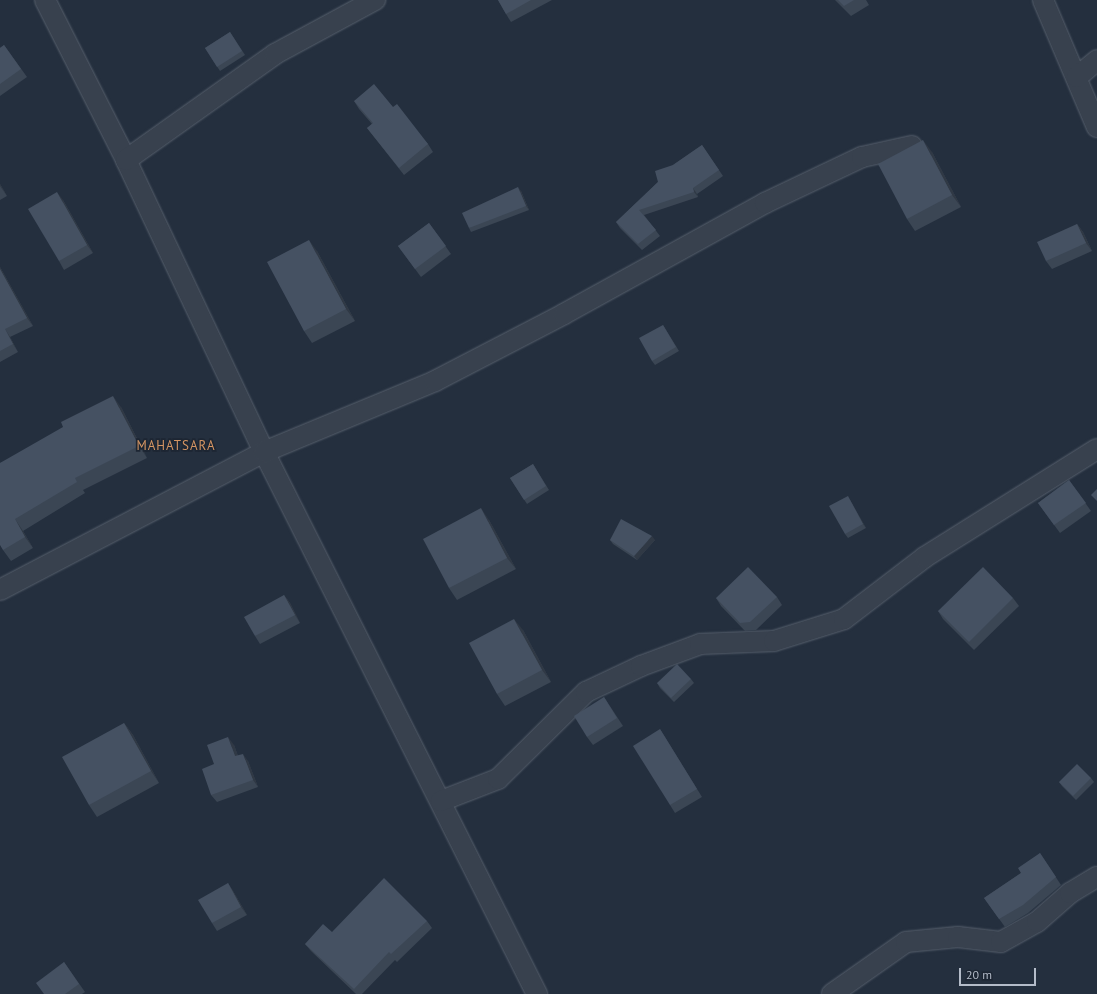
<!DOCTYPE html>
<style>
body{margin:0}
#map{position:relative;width:1097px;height:994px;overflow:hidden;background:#242f3e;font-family:"PT Sans",sans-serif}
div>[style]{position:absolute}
.roads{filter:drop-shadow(0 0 1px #565f6c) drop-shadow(0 0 1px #565f6c)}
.minor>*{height:20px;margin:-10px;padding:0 10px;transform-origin:10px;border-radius:10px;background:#38414e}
.wall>*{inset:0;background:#3b4654}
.shaded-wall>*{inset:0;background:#303945}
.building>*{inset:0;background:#455162}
span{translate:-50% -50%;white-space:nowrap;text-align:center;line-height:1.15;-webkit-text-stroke:3.5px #1d2633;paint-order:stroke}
.neighbourhood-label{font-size:13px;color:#d59563;letter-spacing:1px}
.scale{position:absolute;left:959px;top:968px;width:77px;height:18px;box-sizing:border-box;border:2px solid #b4bcc9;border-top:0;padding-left:5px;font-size:12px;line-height:14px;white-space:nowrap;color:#b4bcc9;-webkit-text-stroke:3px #1d2633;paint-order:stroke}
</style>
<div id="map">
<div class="roads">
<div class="minor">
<div style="left:45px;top:0;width:179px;rotate:63.1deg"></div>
<div style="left:126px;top:160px;width:323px;rotate:64.7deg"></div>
<div style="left:264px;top:452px;width:607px;rotate:63.27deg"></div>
<div style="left:1043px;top:0;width:138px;rotate:67deg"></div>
<div style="left:1077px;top:77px;width:26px;rotate:-40deg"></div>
<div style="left:126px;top:160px;width:183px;rotate:-35.4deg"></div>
<div style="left:275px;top:54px;width:114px;rotate:-28.4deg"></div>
<div style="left:0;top:590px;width:298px;rotate:-27.6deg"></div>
<div style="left:264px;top:452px;width:185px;rotate:-22.5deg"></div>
<div style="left:435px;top:381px;width:145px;rotate:-27.4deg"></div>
<div style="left:564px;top:314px;width:230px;rotate:-28.9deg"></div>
<div style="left:765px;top:203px;width:107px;rotate:-25.4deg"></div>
<div style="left:862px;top:157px;width:51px;rotate:-12.4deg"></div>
<div style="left:441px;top:801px;width:61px;rotate:-21.1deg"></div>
<div style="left:498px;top:779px;width:124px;rotate:-44.7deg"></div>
<div style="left:586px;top:692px;width:61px;rotate:-25.3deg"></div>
<div style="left:641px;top:666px;width:63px;rotate:-20.4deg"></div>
<div style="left:700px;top:644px;width:74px;rotate:-2.3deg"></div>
<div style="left:774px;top:641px;width:73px;rotate:-17.4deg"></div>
<div style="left:844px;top:619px;width:102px;rotate:-37.4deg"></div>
<div style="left:925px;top:557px;width:203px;rotate:-32.1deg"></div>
<div style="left:832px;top:994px;width:90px;rotate:-35.1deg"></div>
<div style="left:906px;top:942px;width:52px;rotate:-5.5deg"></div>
<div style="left:958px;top:937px;width:43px;rotate:6.6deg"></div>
<div style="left:1001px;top:942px;width:41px;rotate:-29.1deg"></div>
<div style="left:1037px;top:922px;width:44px;rotate:-41.3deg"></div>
<div style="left:1070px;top:893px;width:31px;rotate:-31deg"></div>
</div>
</div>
<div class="wall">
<div style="clip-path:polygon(498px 0,552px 0,511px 22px,506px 14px)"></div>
<div style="clip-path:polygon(835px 0,866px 0,869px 5px,851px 16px)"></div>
<div style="clip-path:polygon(230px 32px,245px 55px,220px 71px,205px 48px)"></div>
<div style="clip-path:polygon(4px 45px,27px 77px,0 96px,0 48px)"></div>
<div style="clip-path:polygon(354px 101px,393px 107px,428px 144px,433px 152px,404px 175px,367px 128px,372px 124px,359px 109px)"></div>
<div style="clip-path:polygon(702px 145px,723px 176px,697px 194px,698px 197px,644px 215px,660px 236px,642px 250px,620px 228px,616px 222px,658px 182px,673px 165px)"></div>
<div style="clip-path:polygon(932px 152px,961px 207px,915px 231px,907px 219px)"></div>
<div style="clip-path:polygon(0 184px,7px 196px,0 200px)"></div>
<div style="clip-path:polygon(521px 191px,529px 210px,471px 232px,469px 228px)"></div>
<div style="clip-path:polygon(63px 200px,93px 253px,64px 270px,59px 261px)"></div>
<div style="clip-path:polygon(429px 223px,451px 254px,421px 277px,398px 246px)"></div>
<div style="clip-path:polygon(1077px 224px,1083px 232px,1092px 251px,1052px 269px,1046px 261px)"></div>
<div style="clip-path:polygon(317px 251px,355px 321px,312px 343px,304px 331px)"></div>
<div style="clip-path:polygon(0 267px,33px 326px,10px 337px,18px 352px,0 362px)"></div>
<div style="clip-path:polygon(663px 325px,679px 351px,655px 365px,652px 361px)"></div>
<div style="clip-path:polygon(121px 407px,147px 458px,83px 490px,85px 493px,23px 531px,33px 548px,11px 561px,3px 550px,0 463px)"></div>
<div style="clip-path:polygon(533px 464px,549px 490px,527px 504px,510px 478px)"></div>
<div style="clip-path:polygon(1069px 480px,1091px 511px,1060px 533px,1038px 503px)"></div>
<div style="clip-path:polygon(850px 500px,866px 528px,848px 538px,845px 534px)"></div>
<div style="clip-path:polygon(489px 520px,516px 569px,457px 600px,449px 588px)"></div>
<div style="clip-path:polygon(610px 540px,655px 540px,637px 560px,613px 544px)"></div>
<div style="clip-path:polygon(284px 595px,290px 603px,300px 623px,260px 644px,255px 636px)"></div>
<div style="clip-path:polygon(777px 597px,782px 605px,756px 630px,745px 631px,721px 606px,716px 598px)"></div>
<div style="clip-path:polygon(1013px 598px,1019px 606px,974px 650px,943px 619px,938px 611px)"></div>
<div style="clip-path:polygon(523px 630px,551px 682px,505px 706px,497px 694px)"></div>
<div style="clip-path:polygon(691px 679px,694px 683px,674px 702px,660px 688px,657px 683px)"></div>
<div style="clip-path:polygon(604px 697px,623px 726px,593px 745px,587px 737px)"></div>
<div style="clip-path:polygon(124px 723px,133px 735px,159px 783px,97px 817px,89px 805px)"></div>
<div style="clip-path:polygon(660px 729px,665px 737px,702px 797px,675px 813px,670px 805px)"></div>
<div style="clip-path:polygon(234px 745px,238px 756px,248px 761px,258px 787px,217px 802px,211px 795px,214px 764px)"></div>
<div style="clip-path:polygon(1091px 778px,1094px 782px,1076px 800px,1062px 786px,1059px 782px)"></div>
<div style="clip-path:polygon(1040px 853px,1061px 885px,1028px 913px,1005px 927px,984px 898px,1021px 873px)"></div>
<div style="clip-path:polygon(228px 883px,233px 891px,247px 915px,217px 931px,212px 923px)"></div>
<div style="clip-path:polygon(427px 921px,432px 928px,397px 962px,395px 960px,362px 994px,356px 994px,311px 951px,305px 944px,332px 932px)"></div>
<div style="clip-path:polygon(64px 962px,85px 992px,82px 994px,44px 994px)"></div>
</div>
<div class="shaded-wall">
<div style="clip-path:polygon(923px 140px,932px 152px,961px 207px,952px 195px)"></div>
<div style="clip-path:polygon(0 184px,7px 196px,0 186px)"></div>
<div style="clip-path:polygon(518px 187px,521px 191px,529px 210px,526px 206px)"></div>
<div style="clip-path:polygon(693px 188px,697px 194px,698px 197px,694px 192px)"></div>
<div style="clip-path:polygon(57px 192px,63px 200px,93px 253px,87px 245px)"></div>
<div style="clip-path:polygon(1077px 224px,1083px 232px,1092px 251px,1086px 243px)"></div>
<div style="clip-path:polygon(309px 240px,317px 251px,355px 321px,346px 309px)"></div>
<div style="clip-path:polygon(0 267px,33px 326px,27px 318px,0 269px)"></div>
<div style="clip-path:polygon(5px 329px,10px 337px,18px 352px,13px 344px)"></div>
<div style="clip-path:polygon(113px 396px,121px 407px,147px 458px,139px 446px)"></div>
<div style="clip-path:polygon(848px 496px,850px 500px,866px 528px,863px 524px)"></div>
<div style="clip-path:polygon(481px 508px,489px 520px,516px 569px,507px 558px)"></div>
<div style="clip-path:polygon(15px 519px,23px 531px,33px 548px,25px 537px)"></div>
<div style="clip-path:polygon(652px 536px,655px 540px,637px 560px,634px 556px)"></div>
<div style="clip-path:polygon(284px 595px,290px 603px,300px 623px,295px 615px)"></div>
<div style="clip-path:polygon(514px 619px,523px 630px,551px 682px,542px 670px)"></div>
<div style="clip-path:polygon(124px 723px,133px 735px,159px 783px,151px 771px)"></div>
<div style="clip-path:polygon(228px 737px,234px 745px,241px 764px,235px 756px)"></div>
<div style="clip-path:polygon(243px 754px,248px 761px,258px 787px,253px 780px)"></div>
<div style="clip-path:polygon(228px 883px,233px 891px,247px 915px,241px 907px)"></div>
</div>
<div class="building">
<div style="clip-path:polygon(498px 0,531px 0,506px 14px)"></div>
<div style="clip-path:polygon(838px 0,854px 0,844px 6px)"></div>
<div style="clip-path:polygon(230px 32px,242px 51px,217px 67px,205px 48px)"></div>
<div style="clip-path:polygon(4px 45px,21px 69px,0 84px,0 48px)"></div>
<div style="clip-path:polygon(374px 84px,393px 107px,397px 104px,428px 144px,399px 168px,367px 128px,373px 123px,354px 101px)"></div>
<div style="clip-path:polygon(923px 140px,952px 195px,907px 219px,878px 164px)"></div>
<div style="clip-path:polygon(702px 145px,719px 170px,693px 188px,694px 192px,639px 210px,656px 230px,638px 244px,616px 222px,658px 182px,655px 171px,673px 165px)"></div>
<div style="clip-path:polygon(518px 187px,526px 206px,469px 228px,462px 213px)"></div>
<div style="clip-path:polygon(57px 192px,87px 245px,59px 261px,28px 209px)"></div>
<div style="clip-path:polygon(429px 223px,446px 246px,415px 269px,398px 246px)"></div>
<div style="clip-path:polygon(1077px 224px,1086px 243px,1046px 261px,1037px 242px)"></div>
<div style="clip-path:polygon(309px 240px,346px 309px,304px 331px,267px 262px)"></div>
<div style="clip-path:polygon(0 269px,27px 318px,5px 329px,13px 344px,0 351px)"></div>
<div style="clip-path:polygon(663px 325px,676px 347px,652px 361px,639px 338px)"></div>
<div style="clip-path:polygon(113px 396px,139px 446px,75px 478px,77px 482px,15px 519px,25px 537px,3px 550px,0 545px,0 463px,63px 427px,61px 422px)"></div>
<div style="clip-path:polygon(533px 464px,546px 486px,524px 500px,510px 478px)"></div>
<div style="clip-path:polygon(1069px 480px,1086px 503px,1054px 525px,1038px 503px)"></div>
<div style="clip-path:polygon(1097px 489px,1097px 501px,1091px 495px)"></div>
<div style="clip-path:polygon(848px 496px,863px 524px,845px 534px,829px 506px)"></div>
<div style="clip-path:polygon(481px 508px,507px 558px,449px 588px,423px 539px)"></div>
<div style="clip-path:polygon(621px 519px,652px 536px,634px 556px,610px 540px)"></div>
<div style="clip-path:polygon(748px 567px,777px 597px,750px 622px,740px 623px,716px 598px)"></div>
<div style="clip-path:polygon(983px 567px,1013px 598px,969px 642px,938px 611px)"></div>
<div style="clip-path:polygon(284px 595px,295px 615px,255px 636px,244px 617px)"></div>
<div style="clip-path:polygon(514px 619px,542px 670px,497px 694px,469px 643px)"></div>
<div style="clip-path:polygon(677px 664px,691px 679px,671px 698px,657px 683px)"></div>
<div style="clip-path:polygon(604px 697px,617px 718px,587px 737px,574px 716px)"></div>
<div style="clip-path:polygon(124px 723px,151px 771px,89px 805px,62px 757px)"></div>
<div style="clip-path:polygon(660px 729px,697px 789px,670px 805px,633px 746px)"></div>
<div style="clip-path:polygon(228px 737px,235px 756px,243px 754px,253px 780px,211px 795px,202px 769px,214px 764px,207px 745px)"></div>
<div style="clip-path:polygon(1077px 764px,1091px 778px,1073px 796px,1059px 782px)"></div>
<div style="clip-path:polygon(1040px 853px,1056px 877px,1023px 905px,999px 919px,984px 898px,1021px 873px,1018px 868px)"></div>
<div style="clip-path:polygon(384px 878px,427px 921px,391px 954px,389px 952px,354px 989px,305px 944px,323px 924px,332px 932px)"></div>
<div style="clip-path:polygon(228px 883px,241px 907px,212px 923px,198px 900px)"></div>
<div style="clip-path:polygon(64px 962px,79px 984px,65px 994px,44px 994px,36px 983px)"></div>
</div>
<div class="neighbourhood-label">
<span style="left:176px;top:446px">MAHATSARA</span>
</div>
<div class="scale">20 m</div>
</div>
